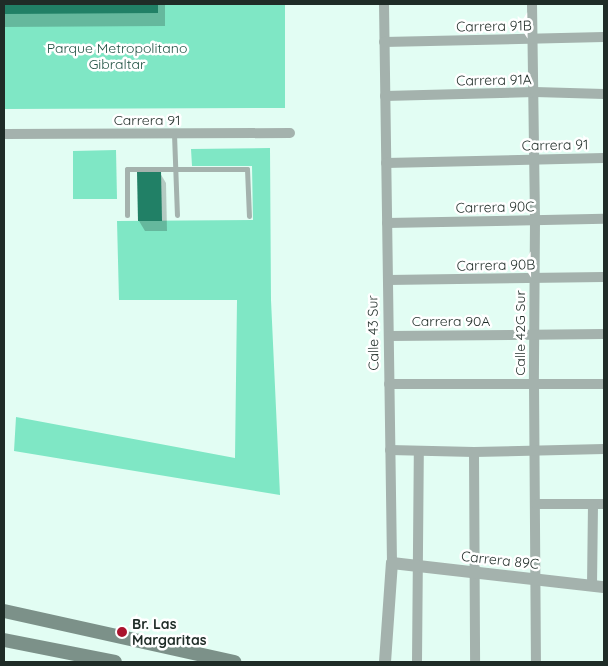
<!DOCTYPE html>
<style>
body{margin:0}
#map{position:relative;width:608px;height:666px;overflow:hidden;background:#e2fdf3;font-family:Quicksand,sans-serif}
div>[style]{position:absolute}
.green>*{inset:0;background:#7fe7c5}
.shadow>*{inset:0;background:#0003}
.building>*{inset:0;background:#218066}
.service>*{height:5px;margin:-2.5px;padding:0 2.5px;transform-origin:2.5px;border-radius:2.5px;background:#a4b2ad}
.minor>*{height:10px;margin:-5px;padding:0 5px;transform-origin:5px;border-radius:5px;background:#a4b2ad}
.tertiary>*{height:12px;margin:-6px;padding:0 6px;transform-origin:6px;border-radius:6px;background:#a4b2ad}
.secondary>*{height:14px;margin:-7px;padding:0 7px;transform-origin:7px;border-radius:7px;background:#7c9189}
.dots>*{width:14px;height:14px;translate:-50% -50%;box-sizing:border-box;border:2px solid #fff;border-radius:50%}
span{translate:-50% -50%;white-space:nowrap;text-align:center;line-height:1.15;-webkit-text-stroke:5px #fff;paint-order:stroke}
.street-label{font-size:14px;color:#1f2c27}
.park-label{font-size:14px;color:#235445}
.poi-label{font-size:14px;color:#1f2c27;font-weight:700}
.left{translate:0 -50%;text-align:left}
.frame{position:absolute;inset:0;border:5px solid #1f2c27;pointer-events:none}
</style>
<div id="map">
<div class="green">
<div style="clip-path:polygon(4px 4px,285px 4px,285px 108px,4px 109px)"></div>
<div style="clip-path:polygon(270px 148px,271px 300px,280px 495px,14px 451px,16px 417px,235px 458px,237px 300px,119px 300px,117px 221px,253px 220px,252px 166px,192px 166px,191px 149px)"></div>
<div style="clip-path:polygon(116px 150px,117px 199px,73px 199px,73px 151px)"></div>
</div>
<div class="shadow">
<div style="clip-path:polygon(4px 4px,165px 4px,165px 26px,4px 27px)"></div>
<div style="clip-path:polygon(160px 173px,166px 183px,167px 231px,145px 231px,139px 221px)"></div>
</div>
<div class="building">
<div style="clip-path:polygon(4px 4px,158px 4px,158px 13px,4px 14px)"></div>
<div style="clip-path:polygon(161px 171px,162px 221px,138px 221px,137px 172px)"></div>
</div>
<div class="service">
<div style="left:174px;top:134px;width:81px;rotate:87.9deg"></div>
<div style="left:127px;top:215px;width:46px;rotate:-90deg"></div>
<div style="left:127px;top:169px;width:120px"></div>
<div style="left:247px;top:169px;width:47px;rotate:87.6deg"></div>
</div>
<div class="minor">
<div style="left:384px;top:4px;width:559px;rotate:89.18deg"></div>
<div style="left:532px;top:4px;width:216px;rotate:89.2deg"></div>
<div style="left:535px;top:220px;width:163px;rotate:90.4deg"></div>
<div style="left:534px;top:383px;width:279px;rotate:89.6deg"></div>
<div style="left:384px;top:42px;width:220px;rotate:-1.3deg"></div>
<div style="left:385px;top:96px;width:150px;rotate:-1.5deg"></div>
<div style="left:535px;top:92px;width:69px;rotate:1.7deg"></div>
<div style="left:4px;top:134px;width:286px;rotate:-0.2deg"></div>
<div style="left:386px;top:163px;width:218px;rotate:-1.3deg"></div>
<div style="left:387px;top:223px;width:217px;rotate:-1.1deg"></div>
<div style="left:388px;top:280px;width:216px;rotate:-0.8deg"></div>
<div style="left:389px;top:336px;width:215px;rotate:-0.5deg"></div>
<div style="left:389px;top:384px;width:215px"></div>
<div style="left:390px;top:450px;width:84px;rotate:1.4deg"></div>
<div style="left:474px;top:452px;width:130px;rotate:-1.3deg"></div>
<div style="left:474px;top:452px;width:210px;rotate:89.7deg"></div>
<div style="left:536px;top:504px;width:68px"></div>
<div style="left:592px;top:586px;width:81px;rotate:-89.3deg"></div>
<div style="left:417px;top:662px;width:211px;rotate:-89.5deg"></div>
</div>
<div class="tertiary">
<div style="left:385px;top:662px;width:99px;rotate:-86deg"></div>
<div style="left:392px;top:563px;width:213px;rotate:6.5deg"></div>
</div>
<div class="secondary">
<div style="left:4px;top:611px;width:236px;rotate:12.5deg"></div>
<div style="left:4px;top:640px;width:113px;rotate:11.2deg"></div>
</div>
<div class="dots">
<div style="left:122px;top:632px;background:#aa132d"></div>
</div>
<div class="street-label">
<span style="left:494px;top:26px;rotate:-1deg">Carrera 91B</span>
<span style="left:494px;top:80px;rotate:-1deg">Carrera 91A</span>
<span style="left:147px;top:120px">Carrera 91</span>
<span style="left:555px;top:145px;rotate:-1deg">Carrera 91</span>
<span style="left:495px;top:207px;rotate:-1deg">Carrera 90C</span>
<span style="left:496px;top:265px;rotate:-1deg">Carrera 90B</span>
<span style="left:451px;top:321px">Carrera 90A</span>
<span style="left:373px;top:333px;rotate:-91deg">Calle 43 Sur</span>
<span style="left:520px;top:333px;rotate:-90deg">Calle 42G Sur</span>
<span style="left:500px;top:560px;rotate:6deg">Carrera 89C</span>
</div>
<div class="park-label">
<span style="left:117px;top:56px">Parque Metropolitano<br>Gibraltar</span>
</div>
<div class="poi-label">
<span class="left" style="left:132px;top:632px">Br. Las<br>Margaritas</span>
</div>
<div class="frame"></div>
</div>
